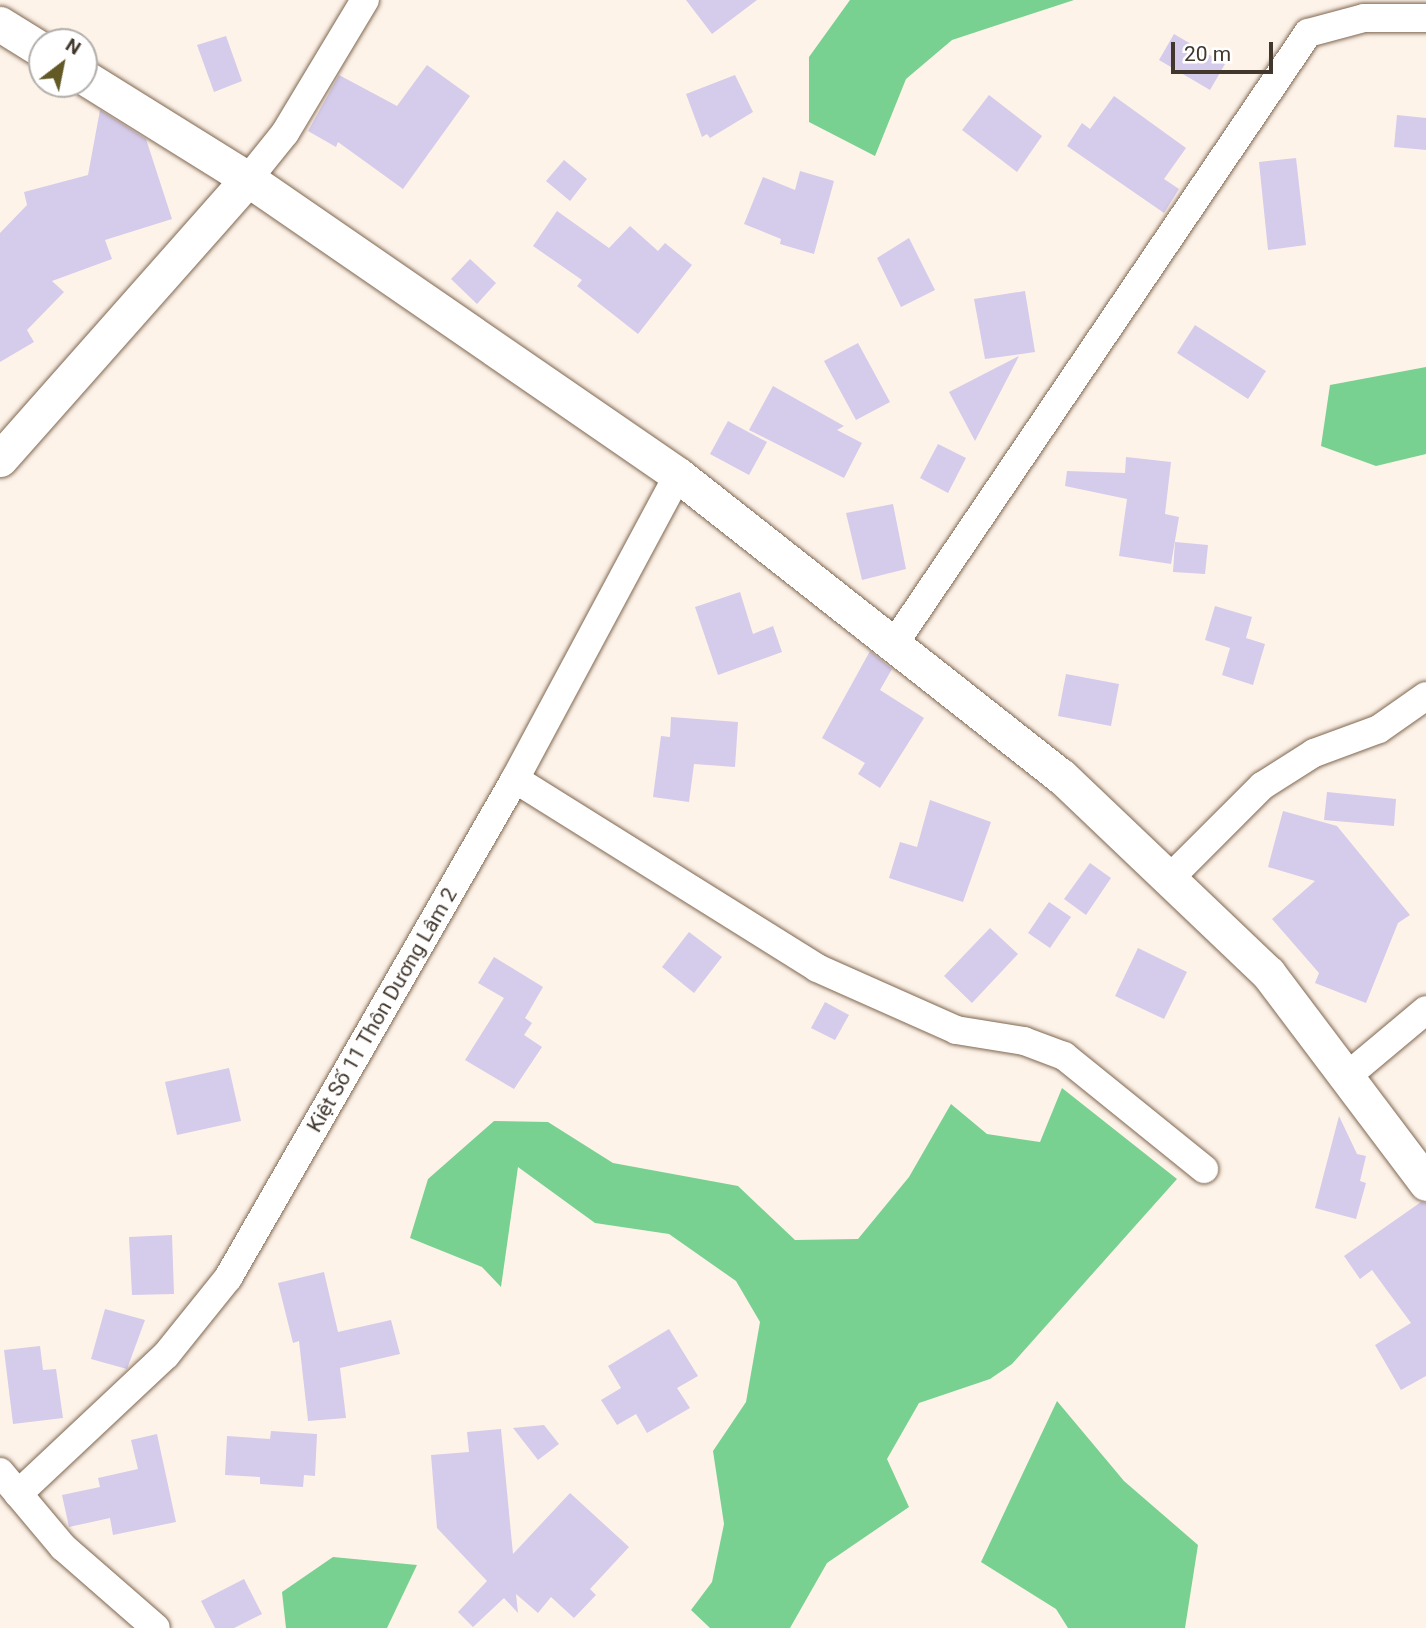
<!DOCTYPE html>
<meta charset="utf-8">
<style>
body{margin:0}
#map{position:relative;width:1426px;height:1628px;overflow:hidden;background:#fef3e9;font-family:Roboto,sans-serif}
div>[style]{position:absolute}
.forest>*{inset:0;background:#78d190}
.building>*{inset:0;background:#d5cbeb}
.roads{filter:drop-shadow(0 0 2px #7f6751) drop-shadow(0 0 2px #7f6751)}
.minor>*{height:28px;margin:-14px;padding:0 14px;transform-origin:14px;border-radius:14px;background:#fff}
.tertiary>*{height:35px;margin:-17.5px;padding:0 17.5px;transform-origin:17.5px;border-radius:17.5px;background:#fff}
span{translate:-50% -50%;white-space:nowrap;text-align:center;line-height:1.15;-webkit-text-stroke:6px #fff;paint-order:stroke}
.street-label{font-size:21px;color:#42372d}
.north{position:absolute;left:28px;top:28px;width:70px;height:70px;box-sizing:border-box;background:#fff;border:2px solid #b3afab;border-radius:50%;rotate:32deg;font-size:19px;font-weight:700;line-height:28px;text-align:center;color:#42372d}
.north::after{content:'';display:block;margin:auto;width:24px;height:32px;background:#625925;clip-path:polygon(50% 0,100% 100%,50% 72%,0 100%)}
.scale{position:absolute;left:1171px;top:42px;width:102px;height:32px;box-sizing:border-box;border:4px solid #42372d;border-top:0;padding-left:9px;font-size:21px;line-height:24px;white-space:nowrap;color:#42372d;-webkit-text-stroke:5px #fff;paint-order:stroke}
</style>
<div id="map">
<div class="forest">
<div style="clip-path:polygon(850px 0,1074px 0,952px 40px,906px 79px,875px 156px,809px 122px,809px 57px)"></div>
<div style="clip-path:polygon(1426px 367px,1426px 454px,1376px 466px,1321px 446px,1330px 385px)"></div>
<div style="clip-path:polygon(1062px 1088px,1177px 1179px,1012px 1364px,990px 1379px,919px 1403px,887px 1459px,909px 1507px,827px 1563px,790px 1628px,710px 1628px,691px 1610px,712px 1582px,724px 1524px,713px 1451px,746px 1402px,760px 1322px,736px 1281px,669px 1234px,595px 1223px,518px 1167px,501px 1287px,482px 1267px,410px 1238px,428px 1179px,494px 1121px,548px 1122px,613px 1163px,738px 1186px,795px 1240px,858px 1239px,909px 1177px,951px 1104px,987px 1134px,1040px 1142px)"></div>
<div style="clip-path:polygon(1057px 1401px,1124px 1481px,1198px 1545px,1185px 1628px,1068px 1628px,1056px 1609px,981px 1562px)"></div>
<div style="clip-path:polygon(333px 1557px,417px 1565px,387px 1628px,286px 1628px,282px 1592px)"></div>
</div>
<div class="building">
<div style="clip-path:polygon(686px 0,757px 0,712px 34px)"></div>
<div style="clip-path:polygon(1174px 34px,1225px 64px,1210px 90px,1159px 60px)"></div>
<div style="clip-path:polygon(226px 36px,242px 81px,214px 92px,197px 45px)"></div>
<div style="clip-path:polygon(427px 65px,470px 96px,403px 189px,338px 142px,336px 147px,308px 131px,339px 75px,397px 106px)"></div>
<div style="clip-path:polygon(735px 75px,753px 112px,710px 138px,707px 134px,702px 137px,686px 94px)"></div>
<div style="clip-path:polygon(989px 95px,1042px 136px,1017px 172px,962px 130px)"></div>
<div style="clip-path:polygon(1114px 96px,1186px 148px,1164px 179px,1179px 189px,1164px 213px,1067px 146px,1082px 123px,1090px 129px)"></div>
<div style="clip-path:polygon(100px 110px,146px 139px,172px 219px,105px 240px,112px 259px,52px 281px,64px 292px,27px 330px,34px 342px,0 362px,0 233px,27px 205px,24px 192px,88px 175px)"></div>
<div style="clip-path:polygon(1397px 115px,1426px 118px,1426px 150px,1394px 147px)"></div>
<div style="clip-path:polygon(1296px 158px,1306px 245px,1268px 250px,1259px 162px)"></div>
<div style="clip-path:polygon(564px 160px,587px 179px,570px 201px,546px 181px)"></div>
<div style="clip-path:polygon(800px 171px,834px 181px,814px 254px,780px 244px,781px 239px,744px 224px,763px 177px,795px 190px)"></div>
<div style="clip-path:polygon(557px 211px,609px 248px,630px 226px,658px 251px,665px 243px,692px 265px,638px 334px,577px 286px,582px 280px,533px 246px)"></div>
<div style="clip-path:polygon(909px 238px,935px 290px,901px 307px,877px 258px)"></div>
<div style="clip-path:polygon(470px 259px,496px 283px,477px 304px,451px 279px)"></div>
<div style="clip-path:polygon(1025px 291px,1035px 352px,985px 359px,974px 299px)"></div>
<div style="clip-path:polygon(1195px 325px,1266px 371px,1248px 399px,1177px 353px)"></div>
<div style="clip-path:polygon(858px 343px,890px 402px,856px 420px,824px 361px)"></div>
<div style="clip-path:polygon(1019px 356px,975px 441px,949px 392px)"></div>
<div style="clip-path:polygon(773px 386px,844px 426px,837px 430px,862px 443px,844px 478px,749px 430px)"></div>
<div style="clip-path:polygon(728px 421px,767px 442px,749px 475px,710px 454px)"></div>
<div style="clip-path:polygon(938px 444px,966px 458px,948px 493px,920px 478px)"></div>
<div style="clip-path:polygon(1126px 457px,1171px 462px,1165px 514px,1179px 517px,1171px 564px,1119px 556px,1127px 499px,1065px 486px,1067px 471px,1125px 473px)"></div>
<div style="clip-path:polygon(893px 504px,906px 569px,862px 580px,846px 513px)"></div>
<div style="clip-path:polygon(1175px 542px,1208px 545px,1205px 574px,1173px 572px)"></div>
<div style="clip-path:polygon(740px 592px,753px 634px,773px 626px,782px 652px,718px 675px,695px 607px)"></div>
<div style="clip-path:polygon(1215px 606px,1252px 617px,1246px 638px,1265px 644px,1253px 685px,1222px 675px,1230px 648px,1205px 640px)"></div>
<div style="clip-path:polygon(870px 651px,892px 669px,880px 690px,924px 718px,880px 788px,858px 774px,865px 763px,822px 738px)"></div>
<div style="clip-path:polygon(1066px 674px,1119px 684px,1111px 726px,1058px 716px)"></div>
<div style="clip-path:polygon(671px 717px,738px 722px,735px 767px,694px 764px,689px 802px,653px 797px,661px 736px,670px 737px)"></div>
<div style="clip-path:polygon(1327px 792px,1396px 799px,1394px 826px,1324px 820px)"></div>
<div style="clip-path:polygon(930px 800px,991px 822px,963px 902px,889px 878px,900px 842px,917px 847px)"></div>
<div style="clip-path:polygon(1283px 811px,1337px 826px,1410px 915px,1398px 923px,1366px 1003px,1315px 983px,1319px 973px,1272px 919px,1315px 881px,1268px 867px)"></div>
<div style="clip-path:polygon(1090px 863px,1111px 878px,1086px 915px,1064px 899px)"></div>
<div style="clip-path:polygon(1049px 902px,1071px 917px,1050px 948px,1028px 933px)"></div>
<div style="clip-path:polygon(990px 928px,1018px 954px,972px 1003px,944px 976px)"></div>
<div style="clip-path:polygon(689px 932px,722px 957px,694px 993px,662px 967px)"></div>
<div style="clip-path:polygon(1138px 948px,1187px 972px,1164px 1019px,1115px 996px)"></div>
<div style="clip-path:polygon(494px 957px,543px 987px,525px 1018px,532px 1023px,524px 1035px,542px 1047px,514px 1089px,465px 1060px,504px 998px,478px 983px)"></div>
<div style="clip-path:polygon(825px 1002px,849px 1015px,835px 1040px,811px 1028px)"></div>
<div style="clip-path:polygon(229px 1068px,241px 1121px,177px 1135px,165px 1082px)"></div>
<div style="clip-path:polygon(1339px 1116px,1357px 1154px,1366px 1156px,1360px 1181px,1366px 1183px,1356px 1219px,1315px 1208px)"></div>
<div style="clip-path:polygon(1421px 1202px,1426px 1203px,1426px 1376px,1401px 1390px,1375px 1345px,1411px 1323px,1372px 1270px,1360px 1279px,1344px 1256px)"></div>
<div style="clip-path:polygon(172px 1235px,174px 1294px,132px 1295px,129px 1237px)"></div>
<div style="clip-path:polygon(324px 1272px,338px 1332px,391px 1320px,400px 1354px,340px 1368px,346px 1418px,308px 1421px,299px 1341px,293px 1343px,278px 1283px)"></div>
<div style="clip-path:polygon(105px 1309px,145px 1320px,127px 1369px,91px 1359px)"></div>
<div style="clip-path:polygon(669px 1329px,698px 1376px,677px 1388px,690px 1408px,647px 1433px,636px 1414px,617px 1425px,601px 1400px,621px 1388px,608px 1366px)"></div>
<div style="clip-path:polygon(40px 1346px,43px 1370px,56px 1369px,63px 1418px,13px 1424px,4px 1350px)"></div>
<div style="clip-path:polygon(544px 1425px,559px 1444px,538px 1460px,513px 1428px)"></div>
<div style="clip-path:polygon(501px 1429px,513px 1554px,570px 1493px,629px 1547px,590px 1589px,596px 1595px,574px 1618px,551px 1597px,538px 1613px,516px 1594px,518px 1613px,504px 1598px,473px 1627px,458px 1612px,487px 1581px,437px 1528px,431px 1455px,469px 1452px,467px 1432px)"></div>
<div style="clip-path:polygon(271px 1431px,317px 1434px,315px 1476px,304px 1475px,303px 1487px,260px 1484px,260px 1477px,225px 1475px,227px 1436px,270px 1439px)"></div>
<div style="clip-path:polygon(157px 1434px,176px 1522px,113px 1535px,110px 1518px,69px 1527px,62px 1495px,100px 1487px,98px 1478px,138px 1469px,131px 1440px)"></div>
<div style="clip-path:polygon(244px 1579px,262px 1614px,234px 1628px,215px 1628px,201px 1601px)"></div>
</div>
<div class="roads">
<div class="minor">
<div style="left:248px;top:179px;width:59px;rotate:-51.2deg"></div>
<div style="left:285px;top:133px;width:155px;rotate:-59deg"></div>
<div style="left:894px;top:644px;width:738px;rotate:-55.88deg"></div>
<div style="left:1308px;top:33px;width:58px;rotate:-15deg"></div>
<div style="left:1364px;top:18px;width:62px"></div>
<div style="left:515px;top:779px;width:356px;rotate:32deg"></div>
<div style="left:817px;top:968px;width:152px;rotate:24deg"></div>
<div style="left:956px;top:1030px;width:69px;rotate:9.2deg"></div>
<div style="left:1024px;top:1041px;width:43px;rotate:20.6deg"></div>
<div style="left:1064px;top:1056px;width:180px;rotate:38.9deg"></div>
<div style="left:1169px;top:879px;width:132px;rotate:-45deg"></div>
<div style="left:1262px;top:786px;width:62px;rotate:-32.4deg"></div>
<div style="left:1314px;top:753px;width:69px;rotate:-20.3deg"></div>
<div style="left:1379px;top:729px;width:57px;rotate:-35.1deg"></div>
<div style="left:1346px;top:1077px;width:104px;rotate:-39.9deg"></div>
<div style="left:0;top:1472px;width:98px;rotate:50deg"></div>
<div style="left:63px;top:1547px;width:123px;rotate:41.1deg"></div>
<div style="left:18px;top:1494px;width:203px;rotate:-43.2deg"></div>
<div style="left:166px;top:1355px;width:99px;rotate:-51.2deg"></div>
<div style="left:228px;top:1278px;width:576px;rotate:-60.09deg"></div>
<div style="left:515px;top:779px;width:345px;rotate:-61.8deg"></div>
</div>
<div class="tertiary">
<div style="left:0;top:24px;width:49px;rotate:31.8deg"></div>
<div style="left:84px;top:77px;width:193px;rotate:31.9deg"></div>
<div style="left:248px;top:179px;width:522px;rotate:34.54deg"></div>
<div style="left:678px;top:475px;width:487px;rotate:38.2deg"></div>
<div style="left:1061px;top:776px;width:286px;rotate:43.6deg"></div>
<div style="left:1268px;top:973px;width:263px;rotate:53deg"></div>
<div style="left:0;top:459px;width:374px;rotate:-48.5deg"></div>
</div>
</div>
<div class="street-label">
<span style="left:382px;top:1010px;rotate:-60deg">Kiệt Số 11 Thôn Dương Lâm 2</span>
</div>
<div class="north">N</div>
<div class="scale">20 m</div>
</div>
